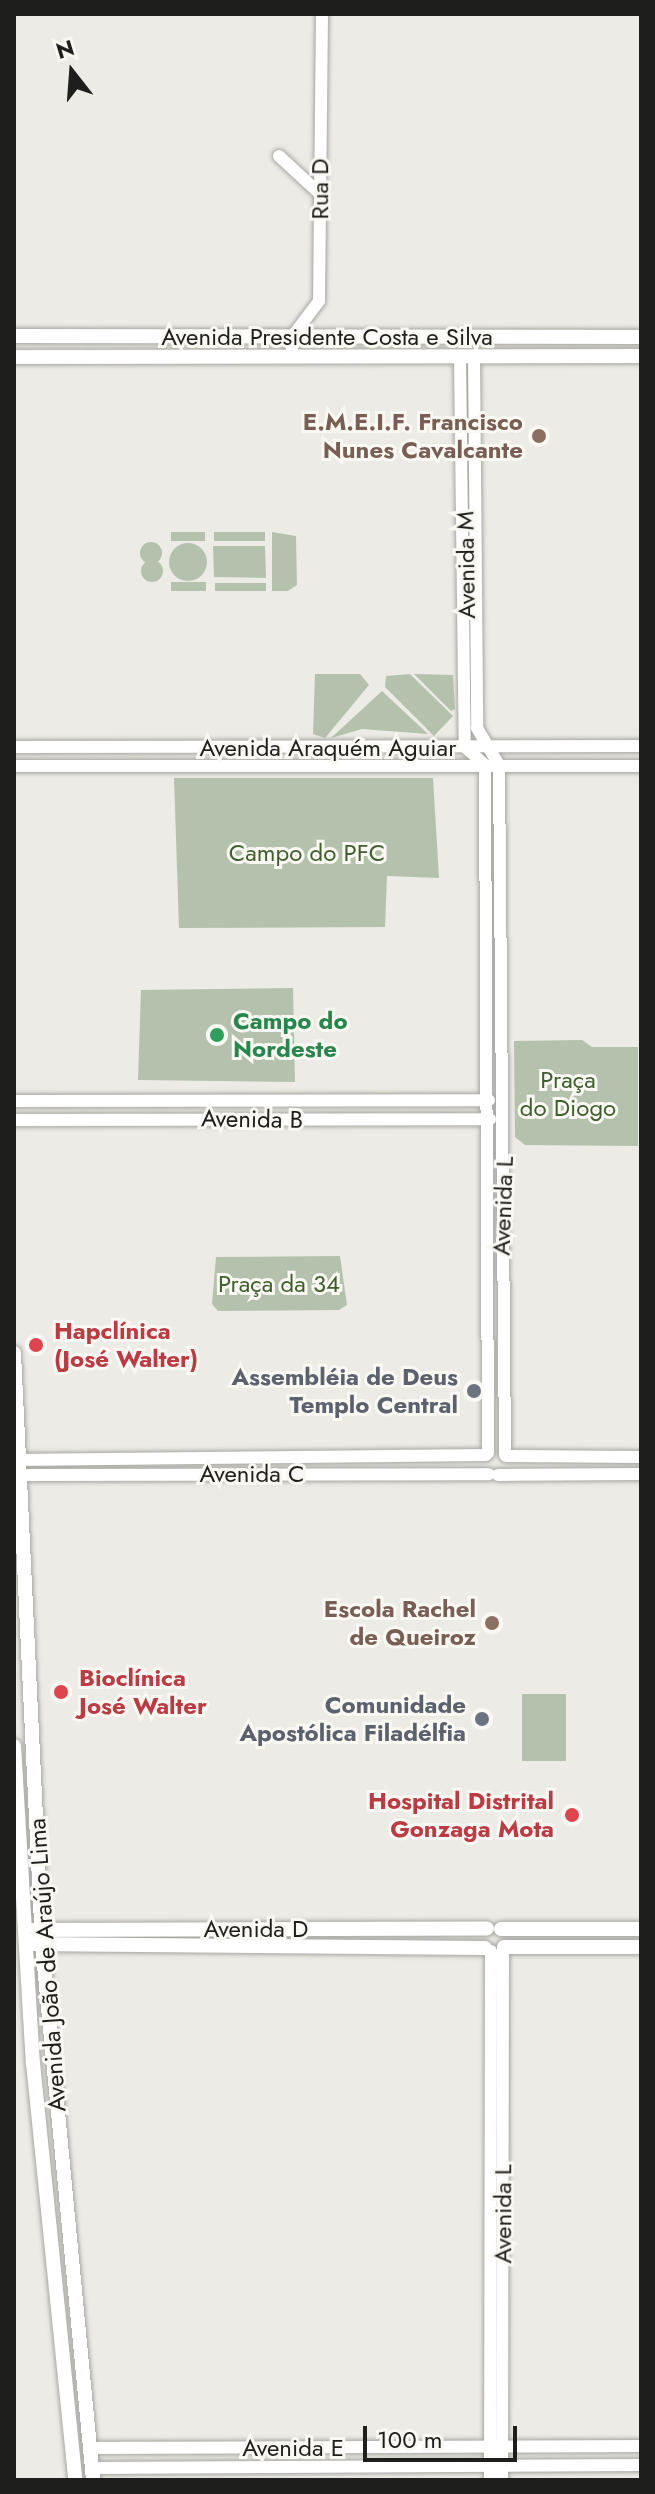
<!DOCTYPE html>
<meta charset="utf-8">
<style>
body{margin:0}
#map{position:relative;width:655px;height:2494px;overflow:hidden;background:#ecebe5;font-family:Jost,sans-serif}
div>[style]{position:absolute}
.green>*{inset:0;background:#b4c2ad}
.round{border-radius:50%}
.roads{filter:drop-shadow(0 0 2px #a7a6a1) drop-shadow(0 0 2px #a7a6a1)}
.tertiary>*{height:12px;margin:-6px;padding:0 6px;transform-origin:6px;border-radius:6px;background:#fff}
.secondary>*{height:14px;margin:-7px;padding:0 7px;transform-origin:7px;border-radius:7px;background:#fff}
.primary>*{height:14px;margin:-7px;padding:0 7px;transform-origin:7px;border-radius:7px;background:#fff}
.dots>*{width:22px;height:22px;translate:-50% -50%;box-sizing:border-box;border:4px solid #f9f8f2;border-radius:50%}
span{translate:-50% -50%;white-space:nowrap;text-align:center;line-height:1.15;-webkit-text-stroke:6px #f9f8f2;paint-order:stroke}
.street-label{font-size:24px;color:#1e1e1c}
.education-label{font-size:24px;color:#785e54;font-weight:700}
.right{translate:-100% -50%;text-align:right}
.park-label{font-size:24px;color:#405f2f}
.leisure-label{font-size:24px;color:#27864d;font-weight:700}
.left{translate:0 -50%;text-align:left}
.health-label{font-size:24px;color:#be3a42;font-weight:700}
.worship-label{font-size:24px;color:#5b616d;font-weight:700}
.frame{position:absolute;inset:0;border:16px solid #1e1e1c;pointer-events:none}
.north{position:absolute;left:32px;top:32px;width:80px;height:80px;-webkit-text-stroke:6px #f9f8f2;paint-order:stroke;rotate:343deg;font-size:22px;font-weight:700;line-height:32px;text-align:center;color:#1e1e1c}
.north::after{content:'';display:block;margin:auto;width:28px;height:36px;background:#1e1e1c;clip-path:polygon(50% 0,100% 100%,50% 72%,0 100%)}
.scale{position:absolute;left:363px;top:2426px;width:154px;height:36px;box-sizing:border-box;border:4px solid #1e1e1c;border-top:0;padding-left:10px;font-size:24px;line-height:28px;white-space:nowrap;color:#1e1e1c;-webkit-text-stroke:6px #f9f8f2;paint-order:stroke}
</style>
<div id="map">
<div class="green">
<div style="clip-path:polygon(171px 532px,205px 532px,205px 541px,171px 541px)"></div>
<div style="clip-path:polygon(214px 532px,265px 532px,265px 541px,214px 541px)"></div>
<div style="clip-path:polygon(272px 532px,296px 536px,297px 585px,288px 591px,272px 591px)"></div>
<div class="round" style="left:140px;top:542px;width:22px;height:22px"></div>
<div class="round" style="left:169px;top:543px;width:38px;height:38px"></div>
<div style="clip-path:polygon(213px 546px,265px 546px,266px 578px,214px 577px)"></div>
<div class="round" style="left:141px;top:560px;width:22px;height:22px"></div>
<div style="clip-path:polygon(171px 582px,206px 582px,206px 591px,171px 591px)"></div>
<div style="clip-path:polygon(215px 583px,266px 583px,266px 591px,215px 591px)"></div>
<div style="clip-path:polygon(315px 674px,360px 674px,369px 685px,325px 738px,313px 734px)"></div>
<div style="clip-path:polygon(410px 674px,453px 716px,434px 736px,385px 687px,386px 676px)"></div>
<div style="clip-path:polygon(414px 674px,453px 675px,455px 709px,451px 711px)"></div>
<div style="clip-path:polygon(382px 691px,428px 734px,362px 729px,331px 738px)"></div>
<div style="clip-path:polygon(174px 778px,433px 778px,439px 878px,387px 876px,385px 927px,179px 928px)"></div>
<div style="clip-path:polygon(293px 988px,295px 1082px,138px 1080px,141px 990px)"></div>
<div style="clip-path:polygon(582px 1040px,592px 1047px,638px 1047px,638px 1146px,525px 1145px,515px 1137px,514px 1041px)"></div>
<div style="clip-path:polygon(340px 1256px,347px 1305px,339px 1310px,218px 1311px,212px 1304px,216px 1257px)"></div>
<div style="clip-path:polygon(522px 1694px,566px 1694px,566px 1761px,522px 1761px)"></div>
</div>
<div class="roads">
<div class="tertiary">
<div style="left:279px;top:156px;width:54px;rotate:42.8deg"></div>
<div style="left:292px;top:356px;width:19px;rotate:-90deg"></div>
<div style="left:292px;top:337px;width:45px;rotate:-53.1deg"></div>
<div style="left:319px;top:301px;width:287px;rotate:-89.4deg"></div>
<div style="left:460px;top:356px;width:391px;rotate:89.3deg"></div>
<div style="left:465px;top:747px;width:27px;rotate:42deg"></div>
<div style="left:485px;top:765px;width:688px;rotate:89.75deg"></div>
<div style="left:474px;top:356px;width:372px;rotate:89.5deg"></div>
<div style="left:477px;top:728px;width:43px;rotate:59.3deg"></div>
<div style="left:499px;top:765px;width:690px;rotate:89.5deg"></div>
<div style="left:14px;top:747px;width:627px;rotate:-0.09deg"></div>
<div style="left:14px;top:766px;width:627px"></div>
<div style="left:14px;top:1101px;width:475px;rotate:-0.1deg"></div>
<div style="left:14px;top:1120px;width:476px;rotate:-0.1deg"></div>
<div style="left:506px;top:1456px;width:135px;rotate:0.4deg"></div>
<div style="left:14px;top:1460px;width:472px;rotate:-0.6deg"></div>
<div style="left:14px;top:1475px;width:475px;rotate:-0.1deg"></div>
<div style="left:498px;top:1475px;width:143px;rotate:-0.4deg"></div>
<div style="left:90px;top:2448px;width:551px;rotate:-0.21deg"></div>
<div style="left:92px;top:2468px;width:549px;rotate:-0.31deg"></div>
<div style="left:490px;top:2480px;width:529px;rotate:-89.89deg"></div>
<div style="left:502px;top:2480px;width:532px;rotate:-89.89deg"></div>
</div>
<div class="secondary">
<div style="left:501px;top:1929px;width:140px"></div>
<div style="left:25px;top:1930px;width:462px;rotate:-0.2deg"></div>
<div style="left:26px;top:1944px;width:459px;rotate:0.5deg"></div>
<div style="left:504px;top:1947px;width:137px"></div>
</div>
<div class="primary">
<div style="left:14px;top:336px;width:627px;rotate:0.09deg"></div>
<div style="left:14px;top:357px;width:627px;rotate:-0.09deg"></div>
<div style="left:14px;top:1353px;width:592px;rotate:87.29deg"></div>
<div style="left:42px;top:1944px;width:538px;rotate:84.56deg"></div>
<div style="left:14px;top:1746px;width:318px;rotate:86.6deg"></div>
<div style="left:33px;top:2063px;width:419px;rotate:84.2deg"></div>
</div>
</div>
<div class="dots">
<div style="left:539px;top:436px;background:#8d6e63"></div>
<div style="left:217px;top:1035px;background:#2e9e5b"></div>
<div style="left:36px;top:1345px;background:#e0444e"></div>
<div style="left:474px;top:1391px;background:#6b7280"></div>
<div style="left:492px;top:1623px;background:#8d6e63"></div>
<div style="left:61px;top:1692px;background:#e0444e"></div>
<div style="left:482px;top:1719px;background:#6b7280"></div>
<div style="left:572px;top:1815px;background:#e0444e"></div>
</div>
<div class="street-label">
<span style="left:320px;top:189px;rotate:-90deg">Rua D</span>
<span style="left:327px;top:337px">Avenida Presidente Costa e Silva</span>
<span style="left:466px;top:565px;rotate:-91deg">Avenida M</span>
<span style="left:328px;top:748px">Avenida Araquém Aguiar</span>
<span style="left:252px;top:1119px;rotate:1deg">Avenida B</span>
<span style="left:503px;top:1206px;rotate:-88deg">Avenida L</span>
<span style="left:252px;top:1474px">Avenida C</span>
<span style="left:256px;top:1929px">Avenida D</span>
<span style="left:47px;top:1965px;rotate:-94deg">Avenida João de Araújo Lima</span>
<span style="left:503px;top:2214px;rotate:-90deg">Avenida L</span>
<span style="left:293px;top:2448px">Avenida E</span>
</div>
<div class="education-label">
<span class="right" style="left:523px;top:436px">E.M.E.I.F. Francisco<br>Nunes Cavalcante</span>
<span class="right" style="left:476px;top:1623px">Escola Rachel<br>de Queiroz</span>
</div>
<div class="park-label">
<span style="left:307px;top:853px">Campo do PFC</span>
<span style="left:568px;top:1094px">Praça<br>do Diogo</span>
<span style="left:279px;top:1284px">Praça da 34</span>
</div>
<div class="leisure-label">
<span class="left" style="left:233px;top:1035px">Campo do<br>Nordeste</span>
</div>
<div class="health-label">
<span class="left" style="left:54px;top:1345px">Hapclínica<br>(José Walter)</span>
<span class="left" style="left:79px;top:1692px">Bioclínica<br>José Walter</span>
<span class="right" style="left:554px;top:1815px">Hospital Distrital<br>Gonzaga Mota</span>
</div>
<div class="worship-label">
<span class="right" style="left:458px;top:1391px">Assembléia de Deus<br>Templo Central</span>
<span class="right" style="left:466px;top:1719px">Comunidade<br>Apostólica Filadélfia</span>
</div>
<div class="frame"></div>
<div class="north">N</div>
<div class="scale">100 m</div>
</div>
